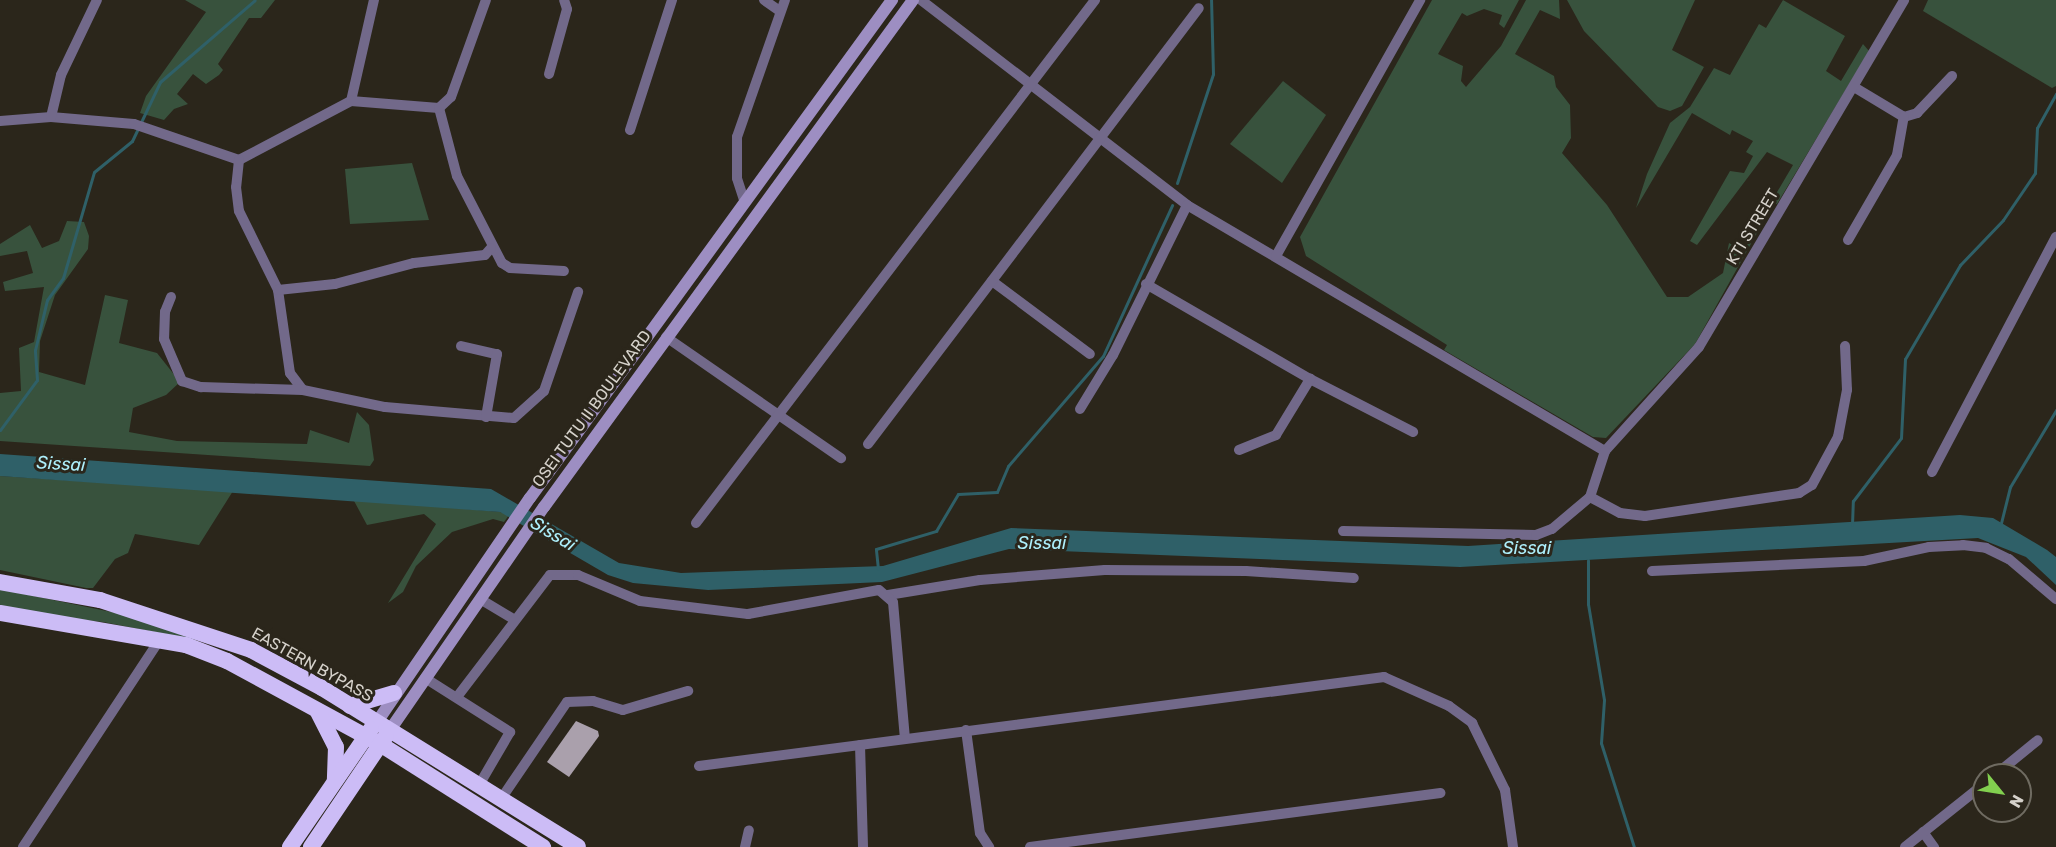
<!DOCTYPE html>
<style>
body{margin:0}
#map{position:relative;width:2056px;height:847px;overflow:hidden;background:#2b261b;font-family:Rubik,sans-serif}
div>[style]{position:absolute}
.green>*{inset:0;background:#38523d}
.water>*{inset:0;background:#2f6068}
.stream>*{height:3px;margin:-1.5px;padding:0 1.5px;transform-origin:1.5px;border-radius:1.5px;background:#2f6068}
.building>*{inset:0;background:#aaa0ac}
.minor>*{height:10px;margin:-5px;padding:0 5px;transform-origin:5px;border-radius:5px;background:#72698a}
.secondary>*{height:12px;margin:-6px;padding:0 6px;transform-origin:6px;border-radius:6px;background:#9d8ec2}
.trunk>*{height:16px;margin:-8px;padding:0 8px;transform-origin:8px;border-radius:8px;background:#ccbcf6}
span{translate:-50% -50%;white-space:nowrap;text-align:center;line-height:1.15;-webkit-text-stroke:6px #2b261b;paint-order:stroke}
.street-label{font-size:16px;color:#d6d2cb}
.water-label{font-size:18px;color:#adeffb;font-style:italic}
.north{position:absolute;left:1972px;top:763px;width:60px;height:60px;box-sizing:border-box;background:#2b261b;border:2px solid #6f6b61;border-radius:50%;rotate:120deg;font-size:16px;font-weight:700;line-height:24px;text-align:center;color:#d6d2cb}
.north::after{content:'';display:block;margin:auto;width:21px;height:27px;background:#82d04f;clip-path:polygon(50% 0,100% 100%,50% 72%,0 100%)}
</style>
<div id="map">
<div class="green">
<div style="clip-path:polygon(185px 0,275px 0,261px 18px,249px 18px,218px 64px,223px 70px,219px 75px,206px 84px,193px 74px,177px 94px,188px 104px,174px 109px,164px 120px,140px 113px,146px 96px,206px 12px)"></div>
<div style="clip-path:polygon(1432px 0,1519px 0,1504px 28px,1499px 24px,1502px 15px,1484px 9px,1467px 16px,1462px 13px,1438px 54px,1463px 66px,1461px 81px,1466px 87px,1501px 46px,1526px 0,1559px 0,1560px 19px,1540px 10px,1515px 54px,1554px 76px,1556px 87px,1570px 105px,1571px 138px,1562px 153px,1607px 205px,1667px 297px,1688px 297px,1723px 273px,1729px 243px,1743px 251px,1767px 215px,1695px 344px,1606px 438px,1593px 437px,1444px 350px,1447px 345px,1306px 256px,1300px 237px)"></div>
<div style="clip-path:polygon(1567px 0,1695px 0,1672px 50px,1704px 67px,1682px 106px,1670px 111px,1658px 107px,1584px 31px)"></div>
<div style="clip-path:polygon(1783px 0,1845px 36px,1826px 71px,1841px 81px,1863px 44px,1869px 51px,1777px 204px,1770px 204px,1793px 165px,1767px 152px,1697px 245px,1690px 241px,1730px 171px,1744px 173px,1753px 156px,1746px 152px,1753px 141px,1732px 130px,1730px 135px,1692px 113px,1636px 208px,1647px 174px,1670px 123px,1690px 107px,1714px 68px,1730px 75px,1759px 24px,1766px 28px)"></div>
<div style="clip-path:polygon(1928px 0,2056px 0,2056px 86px,2052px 88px,1923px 11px)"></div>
<div style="clip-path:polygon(1283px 81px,1326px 115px,1282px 183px,1230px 144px)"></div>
<div style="clip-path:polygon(412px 163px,429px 220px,350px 224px,345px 169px)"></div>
<div style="clip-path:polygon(67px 221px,84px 222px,89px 236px,88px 249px,55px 295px,40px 341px,39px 372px,85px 385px,105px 295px,128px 300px,119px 343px,157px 353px,180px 382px,166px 395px,133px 408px,129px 432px,177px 441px,307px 444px,310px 430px,349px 443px,357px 412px,369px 425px,374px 460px,370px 466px,0 441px,0 393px,21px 391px,19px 348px,34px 342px,44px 287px,5px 291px,3px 282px,33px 273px,27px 251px,0 256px,0 244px,30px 225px,42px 248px,59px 241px)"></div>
<div style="clip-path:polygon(0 476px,233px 491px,199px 545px,135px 534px,128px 553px,115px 559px,93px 588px,86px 588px,0 570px)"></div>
<div style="clip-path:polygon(353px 499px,500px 512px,509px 515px,504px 522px,493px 519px,452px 532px,416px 566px,403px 592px,388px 603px,436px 524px,424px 514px,367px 525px)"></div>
<div style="clip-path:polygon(0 589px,155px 621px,222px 645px,103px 622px,0 611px)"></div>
</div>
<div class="water">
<div style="clip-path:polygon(0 454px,491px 489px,619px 563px,681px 573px,883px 566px,1011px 528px,1468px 546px,1960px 515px,1993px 518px,2047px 550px,2056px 557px,2056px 585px,2026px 557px,1978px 538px,1460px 567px,1009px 549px,882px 582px,708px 590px,633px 583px,608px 575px,500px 512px,0 476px)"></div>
</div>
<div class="stream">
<div style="left:1177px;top:183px;width:115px;rotate:-71.7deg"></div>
<div style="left:1213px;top:74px;width:74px;rotate:-91.5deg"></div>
<div style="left:0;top:430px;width:62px;rotate:-53.5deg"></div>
<div style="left:37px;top:380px;width:30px;rotate:-94deg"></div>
<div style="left:35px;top:350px;width:51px;rotate:-76.5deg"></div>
<div style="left:47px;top:300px;width:27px;rotate:-54deg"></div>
<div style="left:63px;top:278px;width:110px;rotate:-73.7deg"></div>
<div style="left:94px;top:172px;width:49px;rotate:-39.2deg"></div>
<div style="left:132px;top:141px;width:65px;rotate:-64.6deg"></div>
<div style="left:160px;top:82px;width:125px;rotate:-40.8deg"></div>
<div style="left:2001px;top:523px;width:37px;rotate:-76deg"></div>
<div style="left:2010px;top:487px;width:90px;rotate:-59.1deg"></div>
<div style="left:1852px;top:525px;width:24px;rotate:-88deg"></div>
<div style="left:1853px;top:501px;width:79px;rotate:-52.7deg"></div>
<div style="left:1901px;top:438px;width:79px;rotate:-87.1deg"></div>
<div style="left:1905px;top:359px;width:109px;rotate:-59.7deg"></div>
<div style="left:1960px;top:265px;width:62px;rotate:-46.3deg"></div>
<div style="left:2003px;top:220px;width:57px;rotate:-55.8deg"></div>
<div style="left:2035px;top:173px;width:45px;rotate:-87.5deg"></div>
<div style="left:2037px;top:128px;width:39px;rotate:-61deg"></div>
<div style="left:1588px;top:560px;width:44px;rotate:90deg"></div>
<div style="left:1588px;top:604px;width:97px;rotate:80.5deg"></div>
<div style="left:1604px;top:700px;width:43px;rotate:94deg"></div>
<div style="left:1601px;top:743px;width:109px;rotate:72.4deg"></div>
<div style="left:878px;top:569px;width:20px;rotate:-96deg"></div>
<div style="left:876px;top:549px;width:63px;rotate:-16.7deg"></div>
<div style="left:936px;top:531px;width:43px;rotate:-59.3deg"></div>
<div style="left:958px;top:494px;width:39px;rotate:-3deg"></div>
<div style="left:997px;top:492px;width:28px;rotate:-67deg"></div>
<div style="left:1008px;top:466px;width:145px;rotate:-49.2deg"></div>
<div style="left:1103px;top:356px;width:166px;rotate:-65.4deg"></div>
</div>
<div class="building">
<div style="clip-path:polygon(576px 721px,598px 731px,599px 736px,569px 777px,547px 762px)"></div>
</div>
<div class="minor">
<div style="left:764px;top:0;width:19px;rotate:35deg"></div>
<div style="left:921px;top:0;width:336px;rotate:37.6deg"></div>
<div style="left:1187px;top:205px;width:485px;rotate:30.5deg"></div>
<div style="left:549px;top:74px;width:67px;rotate:-74.5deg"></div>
<div style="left:567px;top:9px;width:9px;rotate:-108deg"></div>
<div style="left:1854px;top:87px;width:58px;rotate:31deg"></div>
<div style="left:1904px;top:117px;width:14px;rotate:-17deg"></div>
<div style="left:1917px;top:113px;width:51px;rotate:-46.6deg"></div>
<div style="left:351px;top:101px;width:104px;rotate:-77.2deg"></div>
<div style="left:439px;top:108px;width:70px;rotate:75.2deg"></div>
<div style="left:457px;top:176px;width:98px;rotate:62.7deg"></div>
<div style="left:502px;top:263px;width:9px;rotate:32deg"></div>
<div style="left:510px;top:268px;width:54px;rotate:3.2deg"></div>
<div style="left:51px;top:117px;width:83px;rotate:4.8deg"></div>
<div style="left:134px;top:124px;width:111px;rotate:18.9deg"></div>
<div style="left:239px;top:160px;width:127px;rotate:-27.8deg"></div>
<div style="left:351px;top:101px;width:88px;rotate:4.5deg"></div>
<div style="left:439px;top:108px;width:16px;rotate:-43deg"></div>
<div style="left:451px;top:97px;width:103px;rotate:-70.2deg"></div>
<div style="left:0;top:121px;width:51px;rotate:-4.5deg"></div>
<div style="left:51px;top:117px;width:43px;rotate:-76.6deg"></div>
<div style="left:61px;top:75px;width:83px;rotate:-64.4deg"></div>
<div style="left:630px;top:130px;width:137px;rotate:-72.1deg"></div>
<div style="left:239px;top:160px;width:27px;rotate:96deg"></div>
<div style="left:236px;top:187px;width:24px;rotate:83deg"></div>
<div style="left:239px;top:211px;width:88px;rotate:63.7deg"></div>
<div style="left:278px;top:290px;width:84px;rotate:81.8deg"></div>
<div style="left:290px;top:373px;width:21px;rotate:53deg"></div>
<div style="left:303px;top:390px;width:84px;rotate:11.7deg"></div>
<div style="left:385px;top:407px;width:129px;rotate:4.9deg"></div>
<div style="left:514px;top:418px;width:40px;rotate:-42deg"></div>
<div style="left:544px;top:391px;width:105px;rotate:-71deg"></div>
<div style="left:745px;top:203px;width:26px;rotate:-108deg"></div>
<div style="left:737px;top:178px;width:41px;rotate:-90deg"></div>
<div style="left:737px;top:137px;width:145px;rotate:-70.7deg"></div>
<div style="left:1848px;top:240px;width:98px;rotate:-60deg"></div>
<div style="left:1897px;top:155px;width:39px;rotate:-80deg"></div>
<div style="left:1276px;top:256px;width:294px;rotate:-60.6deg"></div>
<div style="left:992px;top:281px;width:122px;rotate:36.7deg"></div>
<div style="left:1146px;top:284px;width:190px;rotate:30.1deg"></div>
<div style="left:1310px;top:379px;width:116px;rotate:27.2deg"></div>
<div style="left:278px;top:290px;width:57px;rotate:-6deg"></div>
<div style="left:335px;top:284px;width:82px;rotate:-14.9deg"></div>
<div style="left:414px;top:263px;width:71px;rotate:-6.4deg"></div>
<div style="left:485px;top:255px;width:9px;rotate:-49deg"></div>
<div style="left:171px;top:297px;width:16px;rotate:112deg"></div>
<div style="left:165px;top:312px;width:27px;rotate:92deg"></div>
<div style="left:164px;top:339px;width:46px;rotate:66.8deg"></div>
<div style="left:182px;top:381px;width:20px;rotate:18deg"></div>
<div style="left:201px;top:387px;width:102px;rotate:1.7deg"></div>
<div style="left:666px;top:337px;width:213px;rotate:34.7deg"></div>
<div style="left:461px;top:346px;width:37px;rotate:13deg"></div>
<div style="left:497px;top:354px;width:64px;rotate:99.9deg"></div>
<div style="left:1080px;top:409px;width:63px;rotate:-58.6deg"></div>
<div style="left:1113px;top:355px;width:167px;rotate:-63.7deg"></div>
<div style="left:868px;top:444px;width:547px;rotate:-52.8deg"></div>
<div style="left:1239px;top:450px;width:40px;rotate:-22deg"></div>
<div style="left:1276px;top:435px;width:66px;rotate:-58.7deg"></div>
<div style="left:1605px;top:451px;width:140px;rotate:-47.9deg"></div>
<div style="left:1699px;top:347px;width:403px;rotate:-59.4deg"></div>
<div style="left:1932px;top:472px;width:266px;rotate:-62.2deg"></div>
<div style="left:1590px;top:497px;width:34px;rotate:28deg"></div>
<div style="left:1620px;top:513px;width:25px;rotate:7deg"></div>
<div style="left:1645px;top:516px;width:156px;rotate:-8.5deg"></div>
<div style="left:1799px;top:493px;width:15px;rotate:-32deg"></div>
<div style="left:1812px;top:485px;width:55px;rotate:-61.6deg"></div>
<div style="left:1838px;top:437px;width:48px;rotate:-79.2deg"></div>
<div style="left:1847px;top:390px;width:44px;rotate:-92.6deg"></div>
<div style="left:696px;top:523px;width:658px;rotate:-52.66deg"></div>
<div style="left:1343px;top:531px;width:193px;rotate:1.2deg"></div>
<div style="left:1536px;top:535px;width:17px;rotate:-21deg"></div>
<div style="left:1552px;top:529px;width:50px;rotate:-40.1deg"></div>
<div style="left:1590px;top:497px;width:48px;rotate:-71.9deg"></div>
<div style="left:1652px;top:571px;width:212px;rotate:-2.7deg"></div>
<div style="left:1864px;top:561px;width:66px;rotate:-12.2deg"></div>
<div style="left:1929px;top:547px;width:34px;rotate:-3deg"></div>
<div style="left:1963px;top:545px;width:23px;rotate:7deg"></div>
<div style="left:1986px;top:548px;width:25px;rotate:26deg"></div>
<div style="left:2009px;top:559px;width:62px;rotate:40.4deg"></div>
<div style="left:888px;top:595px;width:93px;rotate:-9.3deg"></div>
<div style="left:980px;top:580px;width:125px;rotate:-4.6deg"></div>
<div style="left:1105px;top:570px;width:141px;rotate:0.4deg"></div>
<div style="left:1246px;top:571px;width:108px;rotate:3.7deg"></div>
<div style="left:480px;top:599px;width:39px;rotate:31deg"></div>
<div style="left:425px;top:678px;width:101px;rotate:32.4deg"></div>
<div style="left:510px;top:732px;width:61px;rotate:120.3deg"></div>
<div style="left:457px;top:697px;width:153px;rotate:-52.7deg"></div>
<div style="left:550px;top:575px;width:28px"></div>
<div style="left:578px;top:575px;width:67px;rotate:22.8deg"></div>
<div style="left:640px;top:601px;width:109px;rotate:6.9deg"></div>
<div style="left:748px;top:614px;width:133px;rotate:-10.4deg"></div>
<div style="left:879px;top:590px;width:18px;rotate:41deg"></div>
<div style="left:893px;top:602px;width:137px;rotate:85deg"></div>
<div style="left:966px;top:730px;width:104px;rotate:82.3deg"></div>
<div style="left:980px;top:833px;width:17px;rotate:57deg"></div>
<div style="left:860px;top:745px;width:102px;rotate:88.3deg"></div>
<div style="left:699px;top:766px;width:691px;rotate:-7.4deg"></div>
<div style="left:1384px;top:677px;width:71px;rotate:24deg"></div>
<div style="left:1449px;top:706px;width:29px;rotate:36deg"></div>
<div style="left:1472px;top:723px;width:75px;rotate:63.8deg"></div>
<div style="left:1505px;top:790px;width:58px;rotate:82deg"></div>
<div style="left:1995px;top:775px;width:55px;rotate:-39.1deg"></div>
<div style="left:501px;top:799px;width:117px;rotate:-55.8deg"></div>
<div style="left:567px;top:702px;width:26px;rotate:-2deg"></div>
<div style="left:593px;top:701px;width:31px;rotate:17deg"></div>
<div style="left:623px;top:710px;width:68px;rotate:-16.3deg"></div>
<div style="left:1923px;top:832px;width:19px;rotate:54deg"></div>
<div style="left:23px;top:847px;width:247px;rotate:-56.6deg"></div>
<div style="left:745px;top:847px;width:17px;rotate:-77deg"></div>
<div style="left:1030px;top:847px;width:414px;rotate:-7.5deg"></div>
<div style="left:1905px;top:847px;width:101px;rotate:-38.6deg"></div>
</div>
<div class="secondary">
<div style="left:377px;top:722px;width:271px;rotate:-55.7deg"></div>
<div style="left:530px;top:498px;width:616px;rotate:-53.99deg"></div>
<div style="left:390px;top:730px;width:271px;rotate:-55.4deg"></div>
<div style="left:544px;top:507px;width:627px;rotate:-53.95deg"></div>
</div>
<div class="trunk">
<div style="left:0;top:582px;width:102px;rotate:10.2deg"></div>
<div style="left:100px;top:600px;width:159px;rotate:18.3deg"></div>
<div style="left:251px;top:650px;width:81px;rotate:28.2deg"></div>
<div style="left:322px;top:688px;width:301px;rotate:31.8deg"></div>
<div style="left:0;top:613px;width:189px;rotate:9.8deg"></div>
<div style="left:186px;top:645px;width:44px;rotate:21.3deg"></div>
<div style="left:227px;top:661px;width:174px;rotate:28.5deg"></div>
<div style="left:380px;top:744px;width:193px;rotate:32.3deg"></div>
<div style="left:350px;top:706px;width:46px;rotate:-16.5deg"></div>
<div style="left:318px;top:712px;width:39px;rotate:63deg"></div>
<div style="left:336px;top:747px;width:33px;rotate:92deg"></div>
<div style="left:290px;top:847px;width:143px;rotate:-55.5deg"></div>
<div style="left:311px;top:847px;width:134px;rotate:-56deg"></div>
</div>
<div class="street-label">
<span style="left:1753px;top:227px;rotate:-59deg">KTI STREET</span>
<span style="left:592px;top:409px;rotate:-54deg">OSEI TUTU II BOULEVARD</span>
<span style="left:312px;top:665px;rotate:29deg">EASTERN BYPASS</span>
</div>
<div class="water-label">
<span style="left:61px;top:464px;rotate:3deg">Sissai</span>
<span style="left:553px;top:534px;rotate:31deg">Sissai</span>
<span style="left:1042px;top:543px">Sissai</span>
<span style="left:1527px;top:548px">Sissai</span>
</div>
<div class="north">N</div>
</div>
